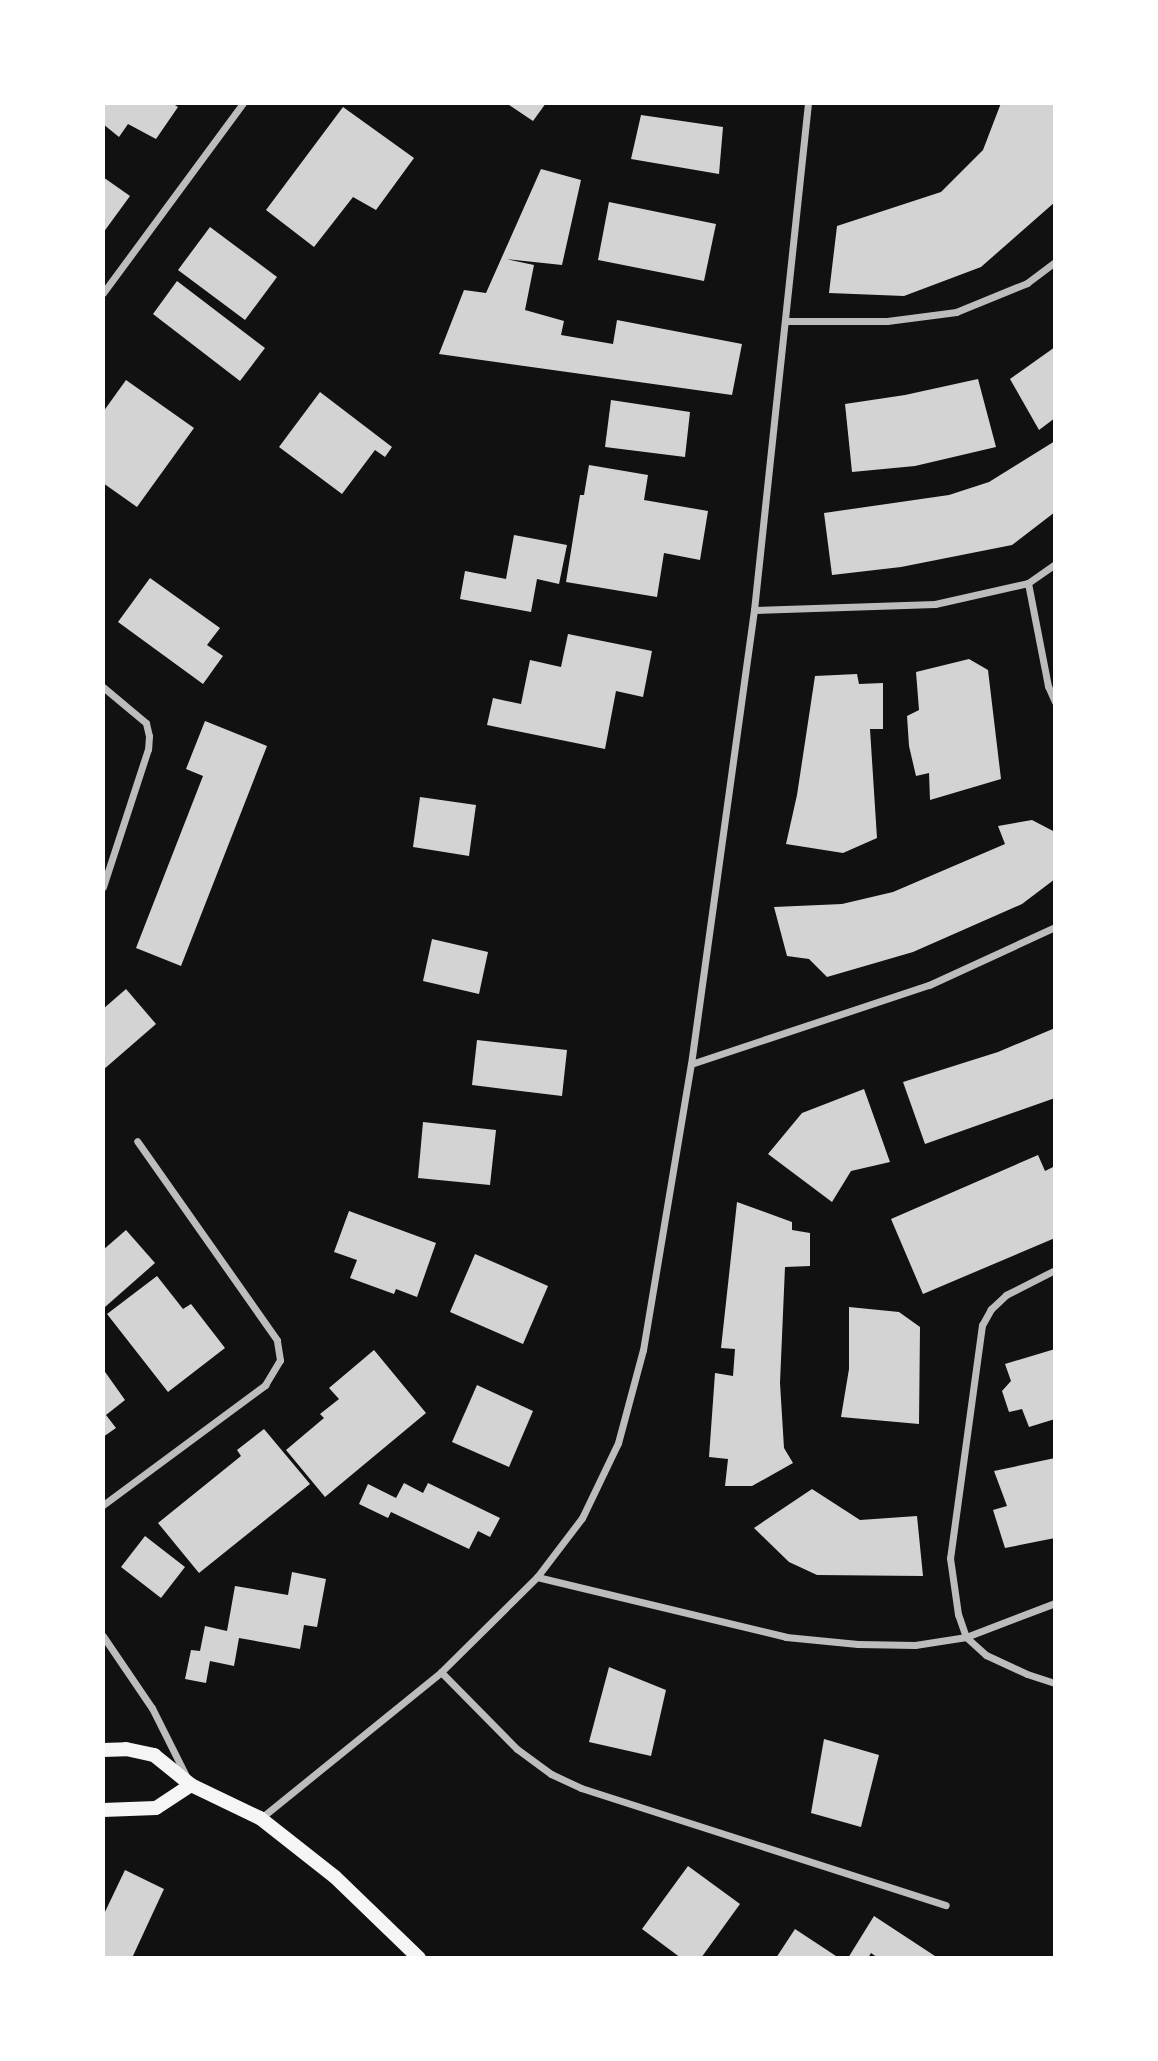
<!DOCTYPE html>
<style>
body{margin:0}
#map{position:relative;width:1158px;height:2061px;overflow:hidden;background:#111;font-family:"Asap Condensed",sans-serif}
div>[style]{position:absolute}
.building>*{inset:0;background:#d3d3d3}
.minor>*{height:7px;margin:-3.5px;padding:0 3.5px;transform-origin:3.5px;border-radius:3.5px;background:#bcbcbc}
.secondary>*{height:14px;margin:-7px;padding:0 7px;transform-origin:7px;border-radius:7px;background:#f5f5f5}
span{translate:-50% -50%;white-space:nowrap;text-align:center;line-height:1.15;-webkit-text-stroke:7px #fff;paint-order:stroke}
.frame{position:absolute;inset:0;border:105px solid #fff;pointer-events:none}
</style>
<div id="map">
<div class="building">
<div style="clip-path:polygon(103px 103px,172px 103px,178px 107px,156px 139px,128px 124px,119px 137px,103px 124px)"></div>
<div style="clip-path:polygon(506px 103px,546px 103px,533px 121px)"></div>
<div style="clip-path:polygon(1001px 103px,1055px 103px,1055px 202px,981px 267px,904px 296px,829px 293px,837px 226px,941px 192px,983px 150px)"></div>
<div style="clip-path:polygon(343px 107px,414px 158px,376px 210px,353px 197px,314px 247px,266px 210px)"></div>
<div style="clip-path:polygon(641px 115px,723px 127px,719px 174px,631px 159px)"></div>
<div style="clip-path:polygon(541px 169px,581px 180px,562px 265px,506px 259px,534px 265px,525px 310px,564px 321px,561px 335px,613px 344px,617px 320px,742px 344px,732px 395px,439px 354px,464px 290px,486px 293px)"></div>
<div style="clip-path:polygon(103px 177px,130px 196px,103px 233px)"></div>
<div style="clip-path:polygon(609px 202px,716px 224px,704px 281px,598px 260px)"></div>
<div style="clip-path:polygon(210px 227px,277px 277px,245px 320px,178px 270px)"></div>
<div style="clip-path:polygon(177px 281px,265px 348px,240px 381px,153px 314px)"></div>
<div style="clip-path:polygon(1055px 347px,1055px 418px,1039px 430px,1010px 379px)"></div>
<div style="clip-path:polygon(978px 379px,996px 447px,915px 466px,852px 472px,845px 404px,905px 395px)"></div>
<div style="clip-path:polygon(126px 380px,194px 428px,137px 507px,103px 483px,103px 412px)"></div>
<div style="clip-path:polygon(320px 392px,392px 447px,385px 457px,375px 450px,342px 494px,279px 447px)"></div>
<div style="clip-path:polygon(611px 400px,690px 412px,685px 457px,605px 447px)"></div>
<div style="clip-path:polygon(1055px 441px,1055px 512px,1012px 545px,901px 567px,832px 575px,824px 513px,949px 495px,989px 482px)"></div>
<div style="clip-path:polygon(589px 465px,648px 475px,644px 500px,708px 511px,700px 560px,664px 553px,657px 597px,566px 582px,580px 495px,584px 495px)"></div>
<div style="clip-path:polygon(514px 535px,567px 545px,559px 584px,537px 579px,531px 612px,460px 599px,465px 571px,506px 579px)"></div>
<div style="clip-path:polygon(150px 578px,220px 628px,207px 645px,223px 656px,203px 684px,118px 622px)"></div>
<div style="clip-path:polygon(568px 634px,652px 651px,643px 697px,616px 691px,605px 749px,487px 725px,493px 698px,521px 704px,530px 660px,561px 667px)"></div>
<div style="clip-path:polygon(969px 659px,988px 670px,1001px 779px,930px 800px,929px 773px,916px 776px,909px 746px,907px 716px,919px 710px,916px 672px)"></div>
<div style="clip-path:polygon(857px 674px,859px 684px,883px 683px,883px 729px,870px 729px,877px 838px,843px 853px,786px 844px,797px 795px,815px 676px)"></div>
<div style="clip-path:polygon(205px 721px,267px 746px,181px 966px,136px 948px,203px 776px,186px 769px)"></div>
<div style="clip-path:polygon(420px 797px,476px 805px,469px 856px,413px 847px)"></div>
<div style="clip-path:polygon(1032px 820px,1055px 832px,1055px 879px,1022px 904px,913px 952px,827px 977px,809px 959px,787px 956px,774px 907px,842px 904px,893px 892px,1005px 844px,998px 826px)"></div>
<div style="clip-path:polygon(432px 939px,488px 952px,479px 994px,423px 981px)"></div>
<div style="clip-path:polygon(126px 989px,156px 1024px,103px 1070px,103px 1009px)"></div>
<div style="clip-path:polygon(1055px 1028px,1055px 1098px,925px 1144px,903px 1082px,998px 1052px)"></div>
<div style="clip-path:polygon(477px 1040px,567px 1050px,562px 1096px,472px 1085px)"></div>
<div style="clip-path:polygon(864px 1089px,890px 1162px,851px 1171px,832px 1202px,768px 1154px,802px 1113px)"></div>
<div style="clip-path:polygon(423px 1122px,496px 1130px,490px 1185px,418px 1178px)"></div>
<div style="clip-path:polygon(1038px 1155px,1045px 1171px,1055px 1166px,1055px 1238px,923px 1294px,891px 1219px)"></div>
<div style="clip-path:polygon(737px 1202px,792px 1222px,792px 1230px,810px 1233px,810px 1266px,785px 1267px,780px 1383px,784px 1448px,793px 1463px,752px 1486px,725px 1486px,728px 1459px,709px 1457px,715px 1373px,733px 1376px,735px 1349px,721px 1348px)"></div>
<div style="clip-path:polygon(349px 1211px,436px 1243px,417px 1297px,396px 1289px,394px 1294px,350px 1278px,357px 1260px,334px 1252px)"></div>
<div style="clip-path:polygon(126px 1230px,155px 1263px,105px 1307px,103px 1250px)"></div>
<div style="clip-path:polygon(475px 1254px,548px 1286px,523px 1344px,450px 1312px)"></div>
<div style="clip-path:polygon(157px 1276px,183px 1309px,191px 1304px,225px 1348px,168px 1392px,107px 1314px)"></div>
<div style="clip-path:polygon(849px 1307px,899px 1312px,920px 1327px,919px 1424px,841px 1417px,849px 1369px)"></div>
<div style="clip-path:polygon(1055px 1349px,1055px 1419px,1029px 1427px,1022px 1409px,1009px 1412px,1002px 1391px,1011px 1381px,1005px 1364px)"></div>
<div style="clip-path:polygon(374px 1350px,426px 1413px,325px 1497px,286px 1450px,324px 1418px,320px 1414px,339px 1399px,329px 1388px)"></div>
<div style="clip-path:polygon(103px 1369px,125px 1400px,106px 1415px,116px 1428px,103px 1437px)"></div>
<div style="clip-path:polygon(477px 1385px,533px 1411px,509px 1467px,452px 1442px)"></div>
<div style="clip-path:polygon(264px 1429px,310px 1484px,199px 1573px,158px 1523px,241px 1456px,237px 1450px)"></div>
<div style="clip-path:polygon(1055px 1458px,1055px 1538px,1005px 1548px,993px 1510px,1007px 1506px,994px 1471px)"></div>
<div style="clip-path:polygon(404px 1483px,423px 1493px,428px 1483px,500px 1518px,490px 1537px,478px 1531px,469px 1549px,391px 1512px,388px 1518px,359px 1504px,368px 1484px,396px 1498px)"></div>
<div style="clip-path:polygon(812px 1489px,860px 1520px,917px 1516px,923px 1576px,817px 1575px,789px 1562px,754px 1528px)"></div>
<div style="clip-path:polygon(145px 1536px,185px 1567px,161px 1598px,121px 1567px)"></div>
<div style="clip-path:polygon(292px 1572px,326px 1579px,317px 1627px,304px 1625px,300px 1649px,239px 1638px,234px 1666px,210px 1661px,206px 1683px,185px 1679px,191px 1650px,200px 1651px,205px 1626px,227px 1631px,235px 1586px,288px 1595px)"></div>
<div style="clip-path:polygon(609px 1667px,666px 1690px,651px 1756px,589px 1742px)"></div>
<div style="clip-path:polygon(824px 1739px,879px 1755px,861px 1827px,811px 1813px)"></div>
<div style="clip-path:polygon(688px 1866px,740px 1904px,701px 1958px,681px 1958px,642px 1929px)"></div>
<div style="clip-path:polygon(125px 1870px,164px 1889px,132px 1958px,103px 1958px,103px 1916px)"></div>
<div style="clip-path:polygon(874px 1916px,938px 1958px,878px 1958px,871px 1953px,868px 1958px,848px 1958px)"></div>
<div style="clip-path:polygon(795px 1929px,839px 1958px,776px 1958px)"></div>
</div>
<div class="minor">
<div style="left:103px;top:293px;width:236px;rotate:-53.6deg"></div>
<div style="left:785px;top:321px;width:102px"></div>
<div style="left:887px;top:321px;width:70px;rotate:-7.4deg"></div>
<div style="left:956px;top:312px;width:77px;rotate:-22.2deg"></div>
<div style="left:1027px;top:283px;width:35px;rotate:-37deg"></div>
<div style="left:1028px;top:583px;width:105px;rotate:79deg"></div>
<div style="left:1048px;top:686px;width:17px;rotate:66deg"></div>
<div style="left:754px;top:610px;width:181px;rotate:-1.9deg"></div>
<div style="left:935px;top:604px;width:95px;rotate:-12.7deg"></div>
<div style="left:1028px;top:583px;width:33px;rotate:-35deg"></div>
<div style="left:103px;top:687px;width:56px;rotate:39.9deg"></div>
<div style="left:146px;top:723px;width:13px;rotate:77deg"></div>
<div style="left:149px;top:736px;width:13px;rotate:94deg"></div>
<div style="left:148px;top:749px;width:145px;rotate:108.1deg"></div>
<div style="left:691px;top:1064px;width:251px;rotate:-18.4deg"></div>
<div style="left:929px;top:985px;width:139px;rotate:-24.7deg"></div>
<div style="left:1055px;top:1270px;width:55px;rotate:153deg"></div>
<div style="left:1006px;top:1295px;width:21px;rotate:137deg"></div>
<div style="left:991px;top:1309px;width:18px;rotate:119deg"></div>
<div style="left:982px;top:1325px;width:235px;rotate:97.8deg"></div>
<div style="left:950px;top:1558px;width:57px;rotate:81.9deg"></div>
<div style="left:958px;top:1614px;width:24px;rotate:71deg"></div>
<div style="left:966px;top:1637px;width:27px;rotate:42deg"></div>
<div style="left:986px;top:1655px;width:45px;rotate:24.9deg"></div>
<div style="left:1027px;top:1674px;width:29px;rotate:18deg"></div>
<div style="left:103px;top:1505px;width:202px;rotate:-36.5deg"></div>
<div style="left:265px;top:1385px;width:29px;rotate:-59deg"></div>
<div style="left:280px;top:1360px;width:20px;rotate:-99deg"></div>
<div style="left:277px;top:1340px;width:243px;rotate:-125.1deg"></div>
<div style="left:537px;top:1577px;width:256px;rotate:13.5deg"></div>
<div style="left:786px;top:1637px;width:72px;rotate:5.6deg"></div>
<div style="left:858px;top:1644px;width:57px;rotate:1deg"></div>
<div style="left:915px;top:1645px;width:52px;rotate:-8.9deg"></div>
<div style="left:966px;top:1637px;width:95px;rotate:-20.9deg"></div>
<div style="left:103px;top:1636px;width:87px;rotate:55.8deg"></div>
<div style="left:152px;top:1708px;width:78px;rotate:63.4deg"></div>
<div style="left:441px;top:1672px;width:108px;rotate:45.4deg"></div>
<div style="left:517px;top:1749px;width:42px;rotate:36.3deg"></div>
<div style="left:551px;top:1774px;width:33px;rotate:25deg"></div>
<div style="left:581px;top:1788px;width:383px;rotate:17.8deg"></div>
<div style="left:261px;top:1818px;width:232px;rotate:-39deg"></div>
<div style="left:441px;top:1672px;width:135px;rotate:-44.7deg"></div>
<div style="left:537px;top:1577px;width:74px;rotate:-52.7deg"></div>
<div style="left:582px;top:1518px;width:83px;rotate:-64.4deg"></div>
<div style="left:618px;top:1443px;width:96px;rotate:-75deg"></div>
<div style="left:643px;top:1350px;width:290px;rotate:-80.5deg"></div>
<div style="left:691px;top:1064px;width:458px;rotate:-82.1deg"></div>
<div style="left:754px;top:610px;width:510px;rotate:-83.92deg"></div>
</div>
<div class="secondary">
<div style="left:103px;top:1750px;width:23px;rotate:-2deg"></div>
<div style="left:126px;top:1749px;width:29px;rotate:12deg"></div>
<div style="left:154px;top:1755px;width:48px;rotate:39deg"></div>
<div style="left:191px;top:1785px;width:76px;rotate:25.6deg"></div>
<div style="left:260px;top:1818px;width:95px;rotate:38.2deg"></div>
<div style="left:335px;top:1877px;width:117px;rotate:44deg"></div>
<div style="left:103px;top:1810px;width:53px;rotate:-2.2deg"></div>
<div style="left:156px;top:1808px;width:42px;rotate:-33.3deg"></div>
</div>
<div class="frame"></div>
</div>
